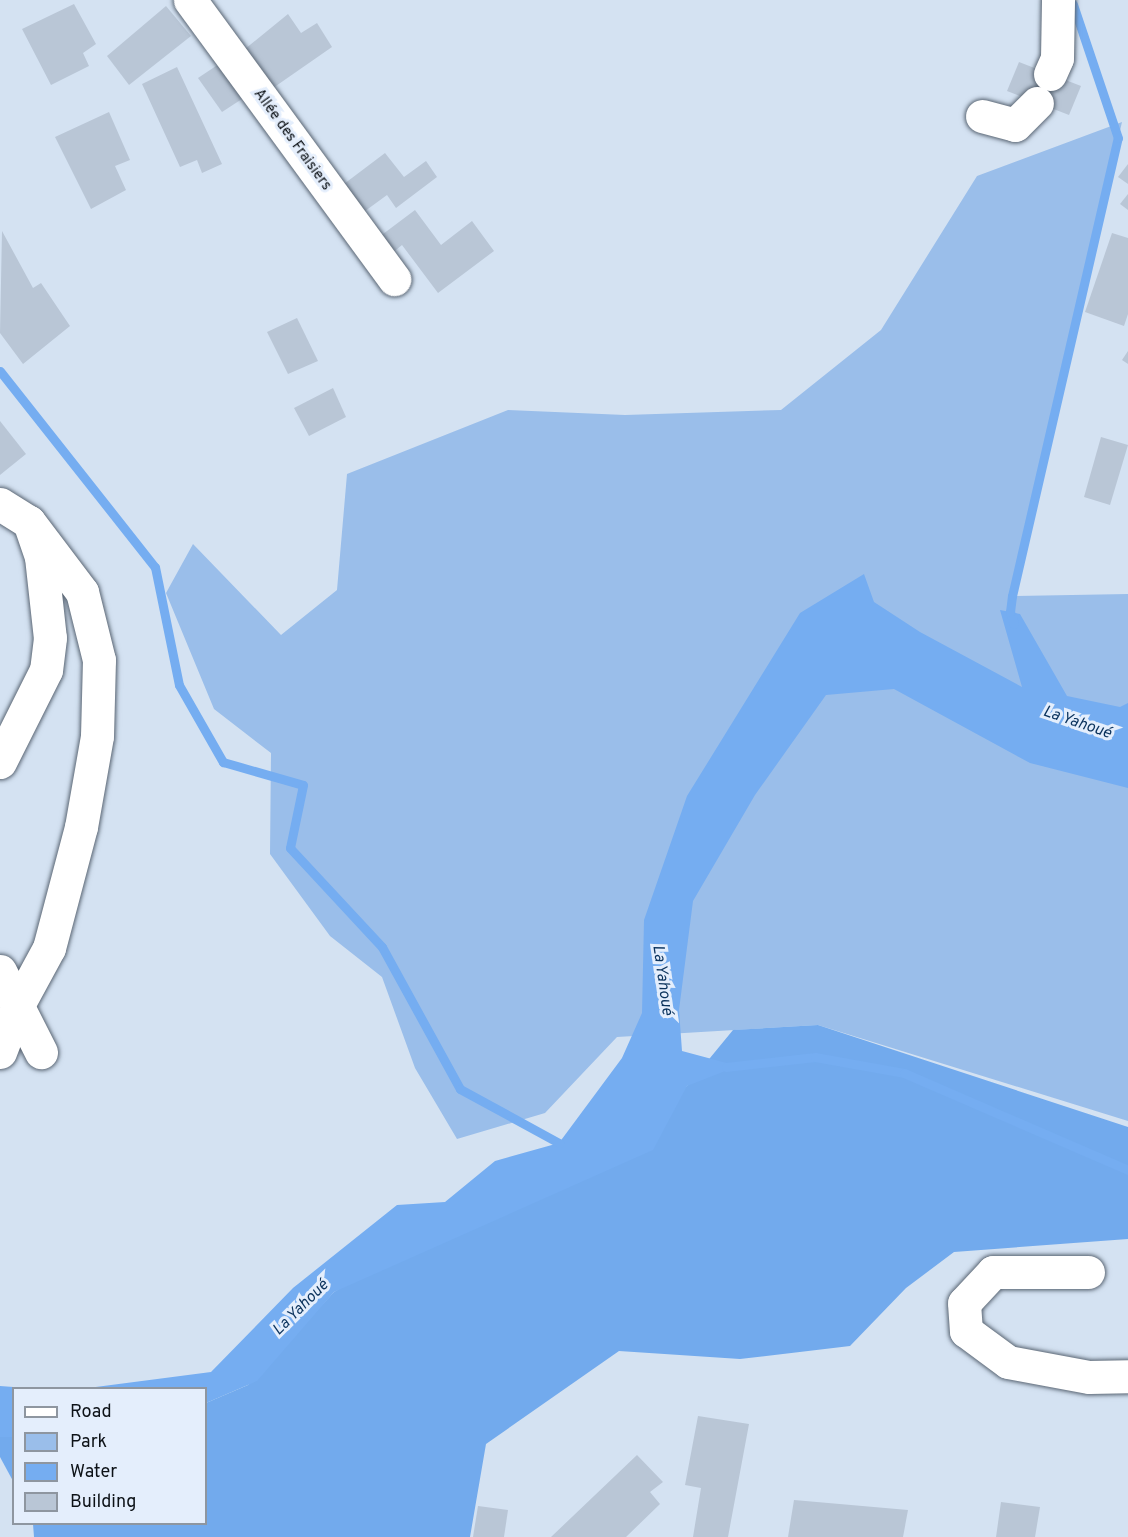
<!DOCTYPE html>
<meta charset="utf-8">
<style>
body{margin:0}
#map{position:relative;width:1128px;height:1537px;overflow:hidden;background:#d4e2f2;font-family:Overpass,sans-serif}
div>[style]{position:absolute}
.green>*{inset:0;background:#9abeea}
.forest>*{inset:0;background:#72aaed}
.water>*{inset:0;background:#75adf1}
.stream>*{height:9px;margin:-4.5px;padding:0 4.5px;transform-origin:4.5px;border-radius:4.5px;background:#75adf1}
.building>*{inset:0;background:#b9c6d6}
.roads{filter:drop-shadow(0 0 2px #5a6674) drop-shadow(0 0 2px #5a6674)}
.minor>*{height:33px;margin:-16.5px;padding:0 16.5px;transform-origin:16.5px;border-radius:16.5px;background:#fff}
span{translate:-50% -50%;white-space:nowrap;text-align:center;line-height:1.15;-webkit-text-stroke:6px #e4eefc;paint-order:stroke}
.street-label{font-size:15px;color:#0d1217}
.water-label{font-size:16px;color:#0a325c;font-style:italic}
.legend{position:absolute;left:12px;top:1387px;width:195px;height:138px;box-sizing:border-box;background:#e4eefc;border:2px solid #8e96a0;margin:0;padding:8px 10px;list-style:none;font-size:18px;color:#0d1217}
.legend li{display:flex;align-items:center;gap:12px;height:30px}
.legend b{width:30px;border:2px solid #8e96a0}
</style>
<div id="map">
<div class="green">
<div style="clip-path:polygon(1122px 122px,1012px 596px,1128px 594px,1128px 1121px,818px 1025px,617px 1037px,545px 1113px,457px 1139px,415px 1068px,382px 977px,330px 936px,270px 854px,271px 753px,214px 709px,166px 593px,193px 544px,281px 635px,337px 590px,347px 474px,508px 410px,625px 415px,781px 410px,881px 330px,977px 176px)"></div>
</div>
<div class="forest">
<div style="clip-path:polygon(818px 1025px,1128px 1127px,1128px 1239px,954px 1252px,906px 1288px,850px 1346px,740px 1359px,619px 1351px,486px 1444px,470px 1537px,34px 1537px,33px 1524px,206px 1524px,206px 1403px,248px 1385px,334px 1292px,687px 1086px,733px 1030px)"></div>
<div style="clip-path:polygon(0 1437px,13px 1437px,13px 1481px,0 1457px)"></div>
</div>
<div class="water">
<div style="clip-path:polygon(864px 574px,874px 602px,920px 632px,1022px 687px,1000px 610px,1020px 614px,1067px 696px,1120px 707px,1128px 703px,1128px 788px,1030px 763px,894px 689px,826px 695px,755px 795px,693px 901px,679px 1010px,682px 1051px,738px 1066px,687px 1086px,653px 1150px,334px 1292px,257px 1381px,206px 1403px,206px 1388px,88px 1388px,211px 1372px,293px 1288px,397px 1205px,445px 1202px,495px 1161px,559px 1143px,622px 1058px,642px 1013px,644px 920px,687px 796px,800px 613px)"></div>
<div style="clip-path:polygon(0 1386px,27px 1388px,14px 1388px,13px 1437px,0 1437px)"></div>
</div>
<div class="stream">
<div style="left:0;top:371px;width:250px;rotate:51.7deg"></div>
<div style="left:155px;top:567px;width:120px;rotate:78.5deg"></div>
<div style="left:179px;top:685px;width:89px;rotate:60.3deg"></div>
<div style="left:223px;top:762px;width:83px;rotate:16deg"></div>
<div style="left:303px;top:785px;width:64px;rotate:101.7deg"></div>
<div style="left:290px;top:848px;width:135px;rotate:47.1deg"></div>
<div style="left:382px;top:947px;width:162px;rotate:61.2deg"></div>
<div style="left:460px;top:1089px;width:113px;rotate:28.6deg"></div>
<div style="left:1014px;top:624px;width:13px;rotate:-108deg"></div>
<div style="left:1010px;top:612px;width:16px;rotate:-83deg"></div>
<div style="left:1012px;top:596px;width:470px;rotate:-77deg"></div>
<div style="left:1118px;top:138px;width:141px;rotate:-108.6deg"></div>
<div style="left:726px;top:1067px;width:90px;rotate:-6.4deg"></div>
<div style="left:815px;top:1057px;width:90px;rotate:10.2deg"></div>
<div style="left:904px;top:1073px;width:244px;rotate:23.4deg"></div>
</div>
<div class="building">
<div style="clip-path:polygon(74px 4px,96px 44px,83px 53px,89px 66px,51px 85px,22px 29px)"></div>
<div style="clip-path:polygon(166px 6px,191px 36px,129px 85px,107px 56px)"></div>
<div style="clip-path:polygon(288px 14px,301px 33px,317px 23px,332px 47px,273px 88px,245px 49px)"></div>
<div style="clip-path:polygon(222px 62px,245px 97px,222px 112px,198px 78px)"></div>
<div style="clip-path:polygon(1019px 62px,1081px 86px,1069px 115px,1007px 91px)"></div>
<div style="clip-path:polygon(177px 67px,222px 164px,202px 173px,197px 160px,180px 167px,142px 84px)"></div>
<div style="clip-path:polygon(109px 112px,130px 160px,115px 166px,126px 190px,91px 209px,55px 137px)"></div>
<div style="clip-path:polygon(385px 153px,404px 177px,426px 161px,437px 177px,396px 208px,387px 195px,361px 214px,340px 187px)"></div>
<div style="clip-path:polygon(1128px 164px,1128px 184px,1118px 177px)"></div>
<div style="clip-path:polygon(1128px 194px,1128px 210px,1120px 204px)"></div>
<div style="clip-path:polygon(415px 210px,441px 245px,472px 221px,494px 251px,438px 293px,402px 245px,391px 254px,379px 237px)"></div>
<div style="clip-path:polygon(2px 231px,33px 288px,41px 283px,70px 326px,23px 364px,0 333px)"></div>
<div style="clip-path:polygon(1112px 233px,1128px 238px,1128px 314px,1124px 326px,1085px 312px)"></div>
<div style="clip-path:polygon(297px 318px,318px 361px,288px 374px,267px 332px)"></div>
<div style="clip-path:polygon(1128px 351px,1128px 364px,1122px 360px)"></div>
<div style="clip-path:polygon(333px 388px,346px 417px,309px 436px,294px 408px)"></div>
<div style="clip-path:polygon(0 421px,26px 454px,0 475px)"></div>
<div style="clip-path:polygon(1101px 437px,1128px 445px,1110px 505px,1084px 497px)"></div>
<div style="clip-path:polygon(698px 1416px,749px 1424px,728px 1537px,693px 1537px,701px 1488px,685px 1485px)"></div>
<div style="clip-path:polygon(637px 1455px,663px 1482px,650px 1492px,660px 1504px,626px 1537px,551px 1537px)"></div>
<div style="clip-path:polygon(794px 1500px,908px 1510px,903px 1537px,788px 1537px)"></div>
<div style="clip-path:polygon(1001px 1502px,1040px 1507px,1035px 1537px,996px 1537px)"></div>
<div style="clip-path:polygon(478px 1506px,508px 1510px,504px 1537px,473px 1537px)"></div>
</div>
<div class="roads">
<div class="minor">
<div style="left:190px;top:0;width:346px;rotate:53.8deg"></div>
<div style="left:1050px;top:74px;width:17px;rotate:-66deg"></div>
<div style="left:1057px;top:58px;width:58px;rotate:-89deg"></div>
<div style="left:982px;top:116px;width:34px;rotate:15deg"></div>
<div style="left:1015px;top:125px;width:31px;rotate:-45deg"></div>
<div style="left:0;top:504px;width:34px;rotate:32deg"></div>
<div style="left:29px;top:522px;width:37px;rotate:71deg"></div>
<div style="left:41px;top:557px;width:81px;rotate:83.7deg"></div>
<div style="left:50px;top:638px;width:32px;rotate:97deg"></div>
<div style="left:46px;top:670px;width:103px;rotate:116.6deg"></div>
<div style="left:0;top:971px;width:91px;rotate:63.2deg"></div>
<div style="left:0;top:1052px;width:50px;rotate:-69deg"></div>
<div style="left:18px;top:1005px;width:65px;rotate:-61.5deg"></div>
<div style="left:49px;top:948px;width:125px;rotate:-75.2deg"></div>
<div style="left:81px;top:827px;width:92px;rotate:-80deg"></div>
<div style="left:97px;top:736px;width:76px;rotate:-88.5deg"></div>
<div style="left:99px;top:660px;width:70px;rotate:-104deg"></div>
<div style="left:82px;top:592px;width:88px;rotate:-127.1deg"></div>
<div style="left:1088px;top:1272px;width:95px;rotate:180deg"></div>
<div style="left:993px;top:1272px;width:42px;rotate:133.1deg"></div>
<div style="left:964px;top:1303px;width:28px;rotate:86deg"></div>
<div style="left:966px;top:1331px;width:52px;rotate:36.4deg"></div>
<div style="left:1008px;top:1362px;width:82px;rotate:10.5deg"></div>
<div style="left:1089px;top:1377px;width:39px;rotate:-1deg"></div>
</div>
</div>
<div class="street-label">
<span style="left:292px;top:140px;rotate:54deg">Allée des Fraisiers</span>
</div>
<div class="water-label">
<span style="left:1077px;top:723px;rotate:19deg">La Yahoué</span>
<span style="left:662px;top:980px;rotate:82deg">La Yahoué</span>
<span style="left:301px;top:1308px;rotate:-45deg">La Yahoué</span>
</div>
<ul class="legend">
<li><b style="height:8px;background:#fff"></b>Road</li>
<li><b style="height:16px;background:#9abeea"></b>Park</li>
<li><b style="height:16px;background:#75adf1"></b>Water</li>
<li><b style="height:16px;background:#b9c6d6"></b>Building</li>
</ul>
</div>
